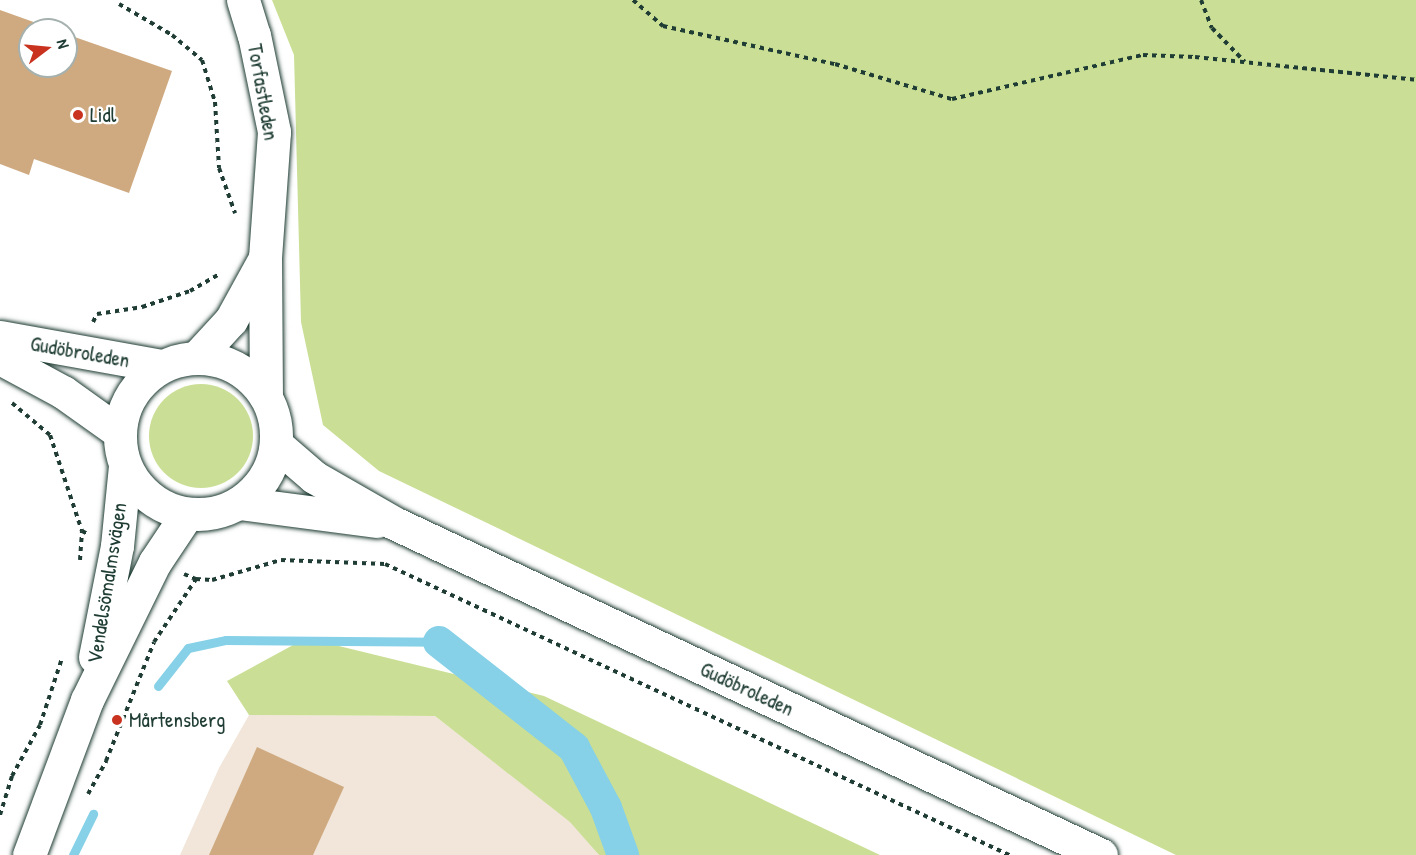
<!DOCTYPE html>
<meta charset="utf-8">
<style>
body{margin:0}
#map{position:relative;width:1416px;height:855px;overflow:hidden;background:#fff;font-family:"Patrick Hand",sans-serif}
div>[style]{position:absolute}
.built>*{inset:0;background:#f1e6d9}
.green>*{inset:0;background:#cadf95}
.round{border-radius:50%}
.stream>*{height:9px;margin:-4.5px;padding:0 4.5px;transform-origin:4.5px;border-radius:4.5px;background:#86d1e7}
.canal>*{height:32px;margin:-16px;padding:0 16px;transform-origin:16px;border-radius:16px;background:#86d1e7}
.building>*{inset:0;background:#cfaa81}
.path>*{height:4px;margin-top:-2px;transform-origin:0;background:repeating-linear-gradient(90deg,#1f3d34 0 4.5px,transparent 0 9px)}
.roads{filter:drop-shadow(0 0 2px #1f3d34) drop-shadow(0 0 2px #1f3d34)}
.secondary>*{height:33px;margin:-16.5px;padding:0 16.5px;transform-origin:16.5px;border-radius:16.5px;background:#fff}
.secondary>.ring{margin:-16.5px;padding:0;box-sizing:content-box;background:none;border:33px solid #fff;border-radius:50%}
.dots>*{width:16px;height:16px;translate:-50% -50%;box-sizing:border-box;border:3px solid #fff;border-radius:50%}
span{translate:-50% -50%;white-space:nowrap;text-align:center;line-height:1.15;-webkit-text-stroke:4.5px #fff;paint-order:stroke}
.street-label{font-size:21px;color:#1f3d34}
.poi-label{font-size:21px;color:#1f3d34}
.left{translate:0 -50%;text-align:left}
.north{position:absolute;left:18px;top:18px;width:60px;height:60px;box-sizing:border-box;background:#fff;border:2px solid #a5b1ae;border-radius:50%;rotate:74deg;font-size:16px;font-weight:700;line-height:24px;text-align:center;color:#1f3d34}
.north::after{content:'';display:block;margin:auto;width:21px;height:27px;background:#c8321e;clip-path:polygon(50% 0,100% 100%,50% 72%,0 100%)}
</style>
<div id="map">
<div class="built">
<div style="clip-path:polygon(249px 715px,435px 716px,572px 823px,599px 855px,180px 855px,219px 768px)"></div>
</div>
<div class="green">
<div style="clip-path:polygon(272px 0,1416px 0,1416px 855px,1176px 855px,379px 471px,323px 425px,301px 322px,294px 55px)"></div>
<div class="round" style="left:149px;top:384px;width:104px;height:104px"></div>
<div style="clip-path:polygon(306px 638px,544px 696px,880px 855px,599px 855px,570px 822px,435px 716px,249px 715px,227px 681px)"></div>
</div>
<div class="stream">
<div style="left:158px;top:686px;width:48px;rotate:-51.7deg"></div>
<div style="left:188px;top:648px;width:39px;rotate:-12deg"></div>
<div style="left:226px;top:640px;width:213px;rotate:0.5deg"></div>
<div style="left:73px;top:855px;width:46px;rotate:-64deg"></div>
</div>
<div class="canal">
<div style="left:439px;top:642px;width:172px;rotate:38.1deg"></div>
<div style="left:574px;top:748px;width:68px;rotate:61.9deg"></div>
<div style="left:606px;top:808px;width:50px;rotate:70.1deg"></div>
</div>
<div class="building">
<div style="clip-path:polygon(0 10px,56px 30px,30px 30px,30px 66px,66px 66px,66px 34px,172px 71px,129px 193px,34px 159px,29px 175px,0 164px)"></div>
<div style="clip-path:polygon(257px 747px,344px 787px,313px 855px,209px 855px)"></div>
</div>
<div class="path">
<div style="left:633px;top:0;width:40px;rotate:41deg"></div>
<div style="left:663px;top:26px;width:176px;rotate:12.5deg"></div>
<div style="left:835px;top:64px;width:122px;rotate:16.7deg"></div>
<div style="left:952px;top:99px;width:196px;rotate:-13deg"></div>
<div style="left:1143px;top:55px;width:52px;rotate:2.2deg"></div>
<div style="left:1195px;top:57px;width:222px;rotate:5.9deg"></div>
<div style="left:1201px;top:0;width:30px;rotate:69deg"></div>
<div style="left:1212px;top:28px;width:47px;rotate:45.9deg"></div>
<div style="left:119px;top:4px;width:61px;rotate:30.3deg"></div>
<div style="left:172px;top:35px;width:39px;rotate:40deg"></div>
<div style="left:202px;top:60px;width:44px;rotate:72.8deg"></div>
<div style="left:215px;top:102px;width:66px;rotate:86.5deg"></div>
<div style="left:219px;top:168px;width:48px;rotate:70.4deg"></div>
<div style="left:93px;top:322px;width:9px;rotate:-63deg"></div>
<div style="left:97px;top:314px;width:46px;rotate:-8.8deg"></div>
<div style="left:142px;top:307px;width:51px;rotate:-18.4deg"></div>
<div style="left:190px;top:291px;width:34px;rotate:-30deg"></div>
<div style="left:12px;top:403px;width:50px;rotate:40.1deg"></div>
<div style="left:50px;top:435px;width:101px;rotate:71.6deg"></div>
<div style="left:82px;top:531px;width:7px;rotate:27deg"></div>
<div style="left:80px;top:560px;width:29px;rotate:-86deg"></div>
<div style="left:184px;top:574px;width:13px;rotate:23deg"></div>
<div style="left:196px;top:579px;width:16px;rotate:4deg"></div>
<div style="left:212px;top:580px;width:72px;rotate:-16.2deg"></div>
<div style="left:281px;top:560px;width:104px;rotate:2.2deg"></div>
<div style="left:385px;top:564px;width:689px;rotate:25deg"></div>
<div style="left:88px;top:794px;width:38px;rotate:-61deg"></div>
<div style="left:106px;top:761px;width:128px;rotate:-68deg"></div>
<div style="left:154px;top:642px;width:76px;rotate:-56.3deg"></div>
<div style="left:0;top:815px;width:41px;rotate:-72.9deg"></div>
<div style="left:12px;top:776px;width:58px;rotate:-61.2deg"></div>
<div style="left:40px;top:725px;width:71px;rotate:-71.8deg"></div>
</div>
<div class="roads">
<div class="secondary">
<div style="left:243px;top:0;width:37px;rotate:73deg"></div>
<div style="left:254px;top:35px;width:99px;rotate:78.3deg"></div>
<div style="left:274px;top:132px;width:125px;rotate:94.1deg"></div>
<div style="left:265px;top:257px;width:139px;rotate:89.6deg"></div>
<div style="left:0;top:337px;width:164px;rotate:10.2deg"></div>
<div style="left:197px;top:357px;width:50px;rotate:-47.4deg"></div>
<div style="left:231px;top:320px;width:68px;rotate:-61.2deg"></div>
<div class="ring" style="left:120px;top:358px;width:123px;height:123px"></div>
<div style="left:0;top:358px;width:72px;rotate:28.4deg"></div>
<div style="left:63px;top:392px;width:69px;rotate:35.5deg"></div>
<div style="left:277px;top:445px;width:49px;rotate:40.9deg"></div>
<div style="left:314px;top:477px;width:92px;rotate:29.9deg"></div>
<div style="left:394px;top:523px;width:781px;rotate:25.15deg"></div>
<div style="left:240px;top:503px;width:138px;rotate:7.5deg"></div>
<div style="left:95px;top:657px;width:113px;rotate:-78.8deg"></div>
<div style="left:117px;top:546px;width:80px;rotate:-84.3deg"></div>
<div style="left:29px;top:855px;width:165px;rotate:-69.5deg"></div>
<div style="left:87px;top:700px;width:154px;rotate:-63.8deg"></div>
<div style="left:155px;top:562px;width:58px;rotate:-56.3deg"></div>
</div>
</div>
<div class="dots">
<div style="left:78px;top:115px;background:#c8321e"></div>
<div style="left:117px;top:720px;background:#c8321e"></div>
</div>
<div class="street-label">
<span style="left:263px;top:92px;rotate:80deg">Torfastleden</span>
<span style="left:80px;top:352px;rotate:10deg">Gudöbroleden</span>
<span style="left:107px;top:583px;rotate:-81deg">Vendelsömalmsvägen</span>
<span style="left:747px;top:689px;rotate:25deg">Gudöbroleden</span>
</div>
<div class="poi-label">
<span class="left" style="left:90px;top:115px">Lidl</span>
<span class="left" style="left:129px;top:720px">Mårtensberg</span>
</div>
<div class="north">N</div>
</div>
